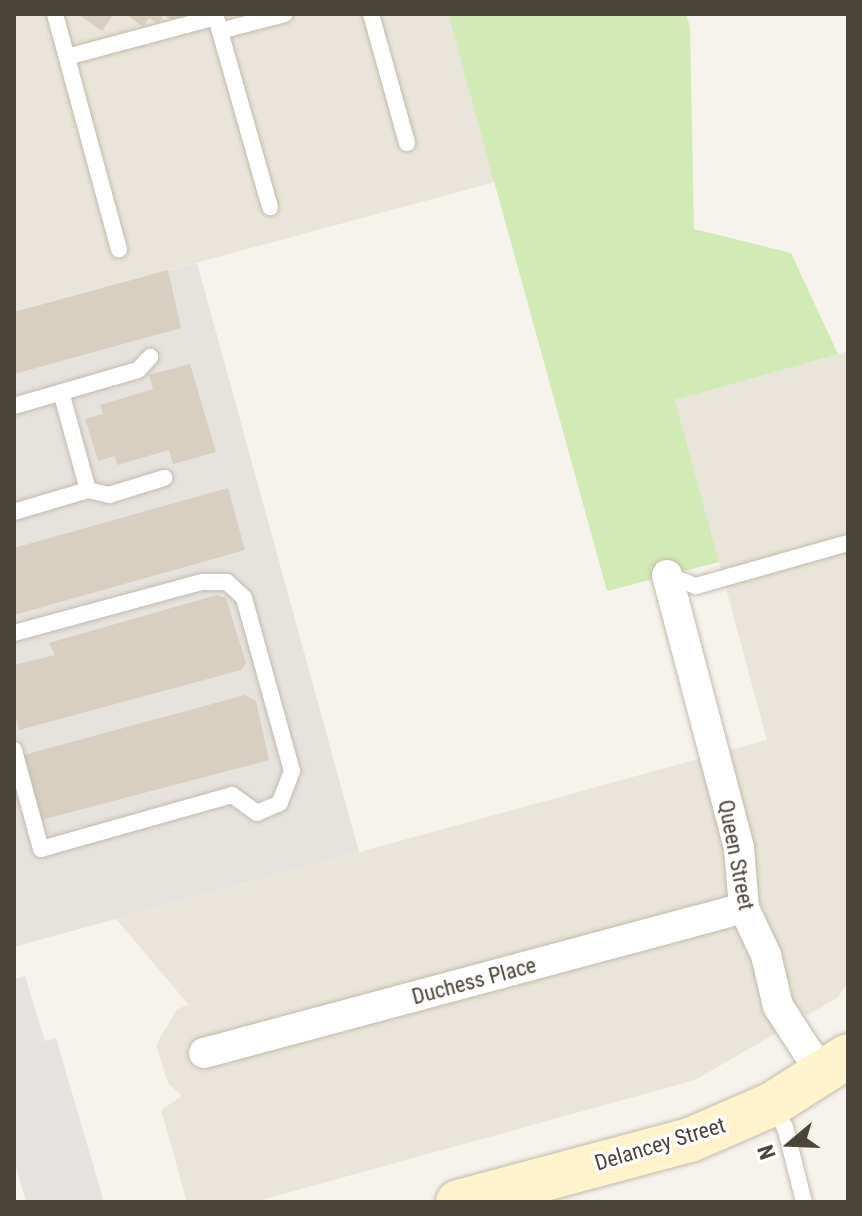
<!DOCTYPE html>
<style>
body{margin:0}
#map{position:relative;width:862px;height:1216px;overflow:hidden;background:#f6f3ec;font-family:"Roboto Condensed",sans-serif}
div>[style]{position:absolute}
.residential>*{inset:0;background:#eae5da}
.industrial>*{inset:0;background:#e6e2dd}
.green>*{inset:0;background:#d2eab5}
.parking>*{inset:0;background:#e5e3e0}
.building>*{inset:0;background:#d8cfc1}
.roads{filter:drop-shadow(0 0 2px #c2bbae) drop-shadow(0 0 2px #c2bbae)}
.lane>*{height:16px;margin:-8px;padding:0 8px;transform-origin:8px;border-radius:8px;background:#fff}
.street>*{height:30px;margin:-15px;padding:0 15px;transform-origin:15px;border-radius:15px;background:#fff}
.secondary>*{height:44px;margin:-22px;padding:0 22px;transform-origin:22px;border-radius:22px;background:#fff3cd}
span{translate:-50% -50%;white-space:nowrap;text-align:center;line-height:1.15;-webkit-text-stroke:6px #fff;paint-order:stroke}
.street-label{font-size:22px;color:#4b4439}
.frame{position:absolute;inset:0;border:16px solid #4b4439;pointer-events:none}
.north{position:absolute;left:750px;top:1104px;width:80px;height:80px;-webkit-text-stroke:6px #fff;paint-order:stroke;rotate:251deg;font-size:22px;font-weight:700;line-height:32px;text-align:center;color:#4b4439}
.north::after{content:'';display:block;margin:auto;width:28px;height:36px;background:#4b4439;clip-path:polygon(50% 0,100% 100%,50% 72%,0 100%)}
</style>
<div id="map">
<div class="residential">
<div style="clip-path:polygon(14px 14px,448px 14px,495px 182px,14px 312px)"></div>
<div style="clip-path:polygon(848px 351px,848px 983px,837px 998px,695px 1080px,254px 1202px,187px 1202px,161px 1110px,182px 1096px,168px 1083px,156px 1045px,177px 1009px,189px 1005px,116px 919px,767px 740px,675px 400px)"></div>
</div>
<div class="industrial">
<div style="clip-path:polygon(197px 263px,359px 852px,14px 947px,14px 312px)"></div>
</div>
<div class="green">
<div style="clip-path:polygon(448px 14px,686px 14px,690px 27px,694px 229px,791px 253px,838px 354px,675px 400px,719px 562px,607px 591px)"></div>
</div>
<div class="parking">
<div style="clip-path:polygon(25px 976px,45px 1041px,56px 1038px,104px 1202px,26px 1202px,14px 1160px,14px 979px)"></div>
</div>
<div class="building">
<div style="clip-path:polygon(78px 14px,114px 14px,102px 31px)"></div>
<div style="clip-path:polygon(126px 14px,189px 14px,190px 15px,171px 19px,164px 15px,158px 23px,149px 18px,143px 27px)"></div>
<div style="clip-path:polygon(168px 270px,181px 328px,14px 374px,14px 312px)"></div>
<div style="clip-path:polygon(190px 364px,216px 452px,173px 464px,169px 450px,117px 465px,115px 456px,98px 461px,85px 419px,103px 414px,100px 405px,153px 389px,149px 375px)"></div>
<div style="clip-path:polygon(228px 488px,245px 550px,14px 615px,14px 548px)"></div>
<div style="clip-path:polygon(217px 595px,226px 598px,246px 663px,241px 670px,19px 730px,14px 710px,14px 665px,55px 655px,49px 643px)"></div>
<div style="clip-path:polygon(245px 695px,256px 701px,269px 760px,37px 821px,20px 756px)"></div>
</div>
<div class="roads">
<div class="lane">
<div style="left:55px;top:14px;width:244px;rotate:74.8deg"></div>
<div style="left:215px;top:14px;width:201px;rotate:74.1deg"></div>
<div style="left:371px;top:14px;width:134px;rotate:74.4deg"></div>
<div style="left:220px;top:31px;width:67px;rotate:-14.7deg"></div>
<div style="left:67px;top:57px;width:154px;rotate:-15deg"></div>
<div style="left:61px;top:392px;width:102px;rotate:74.6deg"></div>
<div style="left:14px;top:406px;width:129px;rotate:-16.2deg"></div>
<div style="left:138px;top:370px;width:18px;rotate:-47deg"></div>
<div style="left:14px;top:512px;width:77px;rotate:-16.6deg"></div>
<div style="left:88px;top:490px;width:22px;rotate:13deg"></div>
<div style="left:109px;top:495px;width:58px;rotate:-17.2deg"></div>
<div style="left:667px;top:575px;width:31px;rotate:21deg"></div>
<div style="left:696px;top:586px;width:158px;rotate:-15.8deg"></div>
<div style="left:14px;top:633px;width:195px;rotate:-15.2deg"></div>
<div style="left:202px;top:582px;width:25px"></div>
<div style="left:227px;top:582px;width:23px;rotate:43deg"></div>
<div style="left:244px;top:598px;width:180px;rotate:74.5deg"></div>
<div style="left:292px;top:771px;width:34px;rotate:111deg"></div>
<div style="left:280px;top:803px;width:25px;rotate:157deg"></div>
<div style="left:257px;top:813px;width:31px;rotate:-144deg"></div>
<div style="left:232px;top:795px;width:198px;rotate:164.2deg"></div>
<div style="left:41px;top:849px;width:103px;rotate:-105.3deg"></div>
<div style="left:772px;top:1107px;width:24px;rotate:57deg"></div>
<div style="left:785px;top:1127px;width:77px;rotate:75.8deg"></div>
</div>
<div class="street">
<div style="left:667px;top:575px;width:282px;rotate:75.2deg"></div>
<div style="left:739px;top:848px;width:60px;rotate:85.2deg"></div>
<div style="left:744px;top:908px;width:52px;rotate:64.9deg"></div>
<div style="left:766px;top:955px;width:52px;rotate:76.8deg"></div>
<div style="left:778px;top:1006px;width:54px;rotate:57.2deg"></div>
<div style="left:807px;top:1051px;width:30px;rotate:48deg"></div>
<div style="left:204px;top:1053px;width:559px;rotate:-15.03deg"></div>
</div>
<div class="secondary">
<div style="left:458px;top:1202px;width:240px;rotate:-15deg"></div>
<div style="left:690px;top:1140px;width:88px;rotate:-23.4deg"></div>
<div style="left:771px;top:1105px;width:91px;rotate:-32.5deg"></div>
</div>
</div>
<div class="street-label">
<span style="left:736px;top:855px;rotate:79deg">Queen Street</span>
<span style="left:474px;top:981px;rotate:-15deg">Duchess Place</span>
<span style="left:660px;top:1144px;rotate:-17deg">Delancey Street</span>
</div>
<div class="frame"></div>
<div class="north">N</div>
</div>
